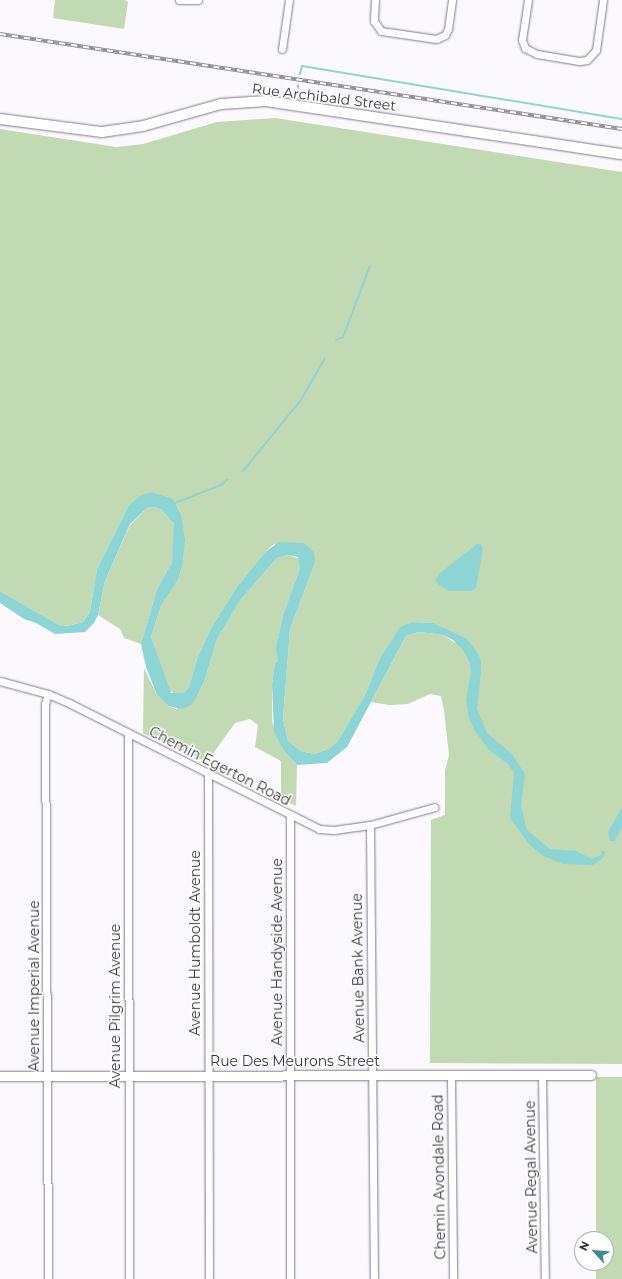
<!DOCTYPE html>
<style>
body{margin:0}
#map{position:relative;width:622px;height:1279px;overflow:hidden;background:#fbf9fe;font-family:Montserrat,sans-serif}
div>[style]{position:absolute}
.green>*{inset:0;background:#c1dab3}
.water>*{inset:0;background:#8dd5d5}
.stream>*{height:2px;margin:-1px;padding:0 1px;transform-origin:1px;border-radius:1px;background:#8dd5d5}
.roads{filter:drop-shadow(0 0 1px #81798e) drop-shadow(0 0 1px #81798e)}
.minor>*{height:7px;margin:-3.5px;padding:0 3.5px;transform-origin:3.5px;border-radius:3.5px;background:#fff}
.tertiary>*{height:9px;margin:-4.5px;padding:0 4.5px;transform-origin:4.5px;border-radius:4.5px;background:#fff}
.secondary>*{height:10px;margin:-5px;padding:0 5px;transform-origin:5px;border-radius:5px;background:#fff}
.rail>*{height:3.5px;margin-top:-1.75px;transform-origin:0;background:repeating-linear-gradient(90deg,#fff 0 6px,#8f8c94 0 12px);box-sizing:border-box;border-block:1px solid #8f8c94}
span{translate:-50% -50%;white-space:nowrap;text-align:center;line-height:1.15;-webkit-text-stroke:3px #fff;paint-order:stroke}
.street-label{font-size:14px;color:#38343e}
.north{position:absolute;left:574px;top:1231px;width:40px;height:40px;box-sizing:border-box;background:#fff;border:1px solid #afaeb2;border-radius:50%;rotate:297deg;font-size:11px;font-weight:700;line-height:16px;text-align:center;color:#38343e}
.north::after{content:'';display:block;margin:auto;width:14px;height:18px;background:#428a88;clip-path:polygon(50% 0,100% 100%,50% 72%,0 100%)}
</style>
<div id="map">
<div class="green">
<div style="clip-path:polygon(55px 0,125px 0,128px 2px,124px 29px,53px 18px)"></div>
<div style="clip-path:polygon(275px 118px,622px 172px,622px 1064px,430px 1063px,431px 820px,445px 815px,445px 771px,449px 755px,444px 710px,441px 696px,430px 694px,408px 704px,390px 705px,371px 702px,406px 636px,419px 632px,443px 635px,455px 643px,451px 632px,434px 623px,412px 622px,403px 627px,379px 660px,365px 695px,337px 742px,328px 749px,314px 754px,301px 751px,288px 741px,283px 719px,290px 629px,315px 563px,274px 544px,265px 552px,236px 588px,210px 630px,197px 659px,189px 687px,184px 693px,176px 695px,168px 689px,151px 637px,161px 606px,178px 580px,182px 567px,181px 514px,173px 499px,128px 507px,97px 569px,90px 612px,83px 622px,67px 626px,59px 625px,0 591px,0 129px,116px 147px,143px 144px,217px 122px)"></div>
<div style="clip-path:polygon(154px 507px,162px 510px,174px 524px,175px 544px,172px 562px,157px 589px,141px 644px,124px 638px,120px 629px,98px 615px,105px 581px,130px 525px,147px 508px)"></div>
<div style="clip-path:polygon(288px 555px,300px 559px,300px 568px,283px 615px,278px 639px,278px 662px,275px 663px,272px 684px,272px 722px,284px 751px,297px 765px,296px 806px,281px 799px,281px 761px,255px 747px,258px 725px,250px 719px,235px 723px,207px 762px,143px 733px,144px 668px,157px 695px,168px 706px,176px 709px,196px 698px,204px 682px,217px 639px,241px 599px,277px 558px)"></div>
<div style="clip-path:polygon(596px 1077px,622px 1077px,622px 1279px,596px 1279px,596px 1263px,606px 1263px,606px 1239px,596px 1239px)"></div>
</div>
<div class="water">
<div style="clip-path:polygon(151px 492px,173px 499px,181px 514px,185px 540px,182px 567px,178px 580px,161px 606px,151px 637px,171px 693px,184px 693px,189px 687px,197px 659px,210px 630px,236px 588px,265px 552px,279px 542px,304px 543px,314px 552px,315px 563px,290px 629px,283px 719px,288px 741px,301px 751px,314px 754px,328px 749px,337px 742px,365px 695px,379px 660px,400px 627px,412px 622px,434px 623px,467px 639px,477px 652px,481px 660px,481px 673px,477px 709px,487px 733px,512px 754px,525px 774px,521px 806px,527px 830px,550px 849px,576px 851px,592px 859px,601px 855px,602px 850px,605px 852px,603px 858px,593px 865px,563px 864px,543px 856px,529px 844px,510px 818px,514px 773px,508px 764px,489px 750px,475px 731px,469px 718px,466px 700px,471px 672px,470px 663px,463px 650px,453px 640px,443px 635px,419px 632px,406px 636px,347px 747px,327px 763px,297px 765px,284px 751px,274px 732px,272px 684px,275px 663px,278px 661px,276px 648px,283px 615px,300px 568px,298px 557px,288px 555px,277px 558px,241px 599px,217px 639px,204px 682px,196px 698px,191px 705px,182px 709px,168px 706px,157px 695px,146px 667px,141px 644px,157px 589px,172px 562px,174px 524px,162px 510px,154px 507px,147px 508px,130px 524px,105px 581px,98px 615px,94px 623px,85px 632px,55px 634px,36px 623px,24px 619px,0 603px,0 591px,59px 625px,67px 626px,83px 622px,90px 612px,97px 569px,128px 507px,138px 497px)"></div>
<div style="clip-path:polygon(477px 544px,481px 544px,483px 549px,476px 588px,471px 591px,449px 591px,438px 584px,435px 580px,440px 573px)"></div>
<div style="clip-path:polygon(622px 807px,622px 827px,615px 841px,610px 841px,608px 832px)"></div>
</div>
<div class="stream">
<div style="left:300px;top:74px;width:8px;rotate:-76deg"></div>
<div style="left:302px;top:66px;width:324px;rotate:9.4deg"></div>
<div style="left:298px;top:88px;width:3px;rotate:-90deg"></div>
<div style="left:336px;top:340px;width:8px;rotate:-23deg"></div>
<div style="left:343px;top:337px;width:76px;rotate:-69.2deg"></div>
<div style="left:243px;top:471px;width:92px;rotate:-50.8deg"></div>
<div style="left:301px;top:400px;width:48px;rotate:-60.3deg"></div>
<div style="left:175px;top:503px;width:49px;rotate:-21.4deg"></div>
<div style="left:221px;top:485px;width:8px;rotate:-40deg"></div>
</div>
<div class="roads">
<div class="minor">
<div style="left:179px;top:0;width:19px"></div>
<div style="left:375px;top:0;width:21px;rotate:93deg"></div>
<div style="left:374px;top:21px;width:12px;rotate:55deg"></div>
<div style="left:381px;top:31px;width:56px;rotate:8.3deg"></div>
<div style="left:436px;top:39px;width:10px;rotate:-24deg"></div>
<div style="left:445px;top:35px;width:7px;rotate:-63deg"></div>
<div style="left:448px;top:29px;width:29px;rotate:-82deg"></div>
<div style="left:528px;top:0;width:40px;rotate:98.5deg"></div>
<div style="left:522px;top:40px;width:9px;rotate:69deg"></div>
<div style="left:525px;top:48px;width:13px;rotate:27deg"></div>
<div style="left:537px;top:54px;width:43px;rotate:9.5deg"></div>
<div style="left:579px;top:61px;width:8px;rotate:-7deg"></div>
<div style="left:587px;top:60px;width:13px;rotate:-48deg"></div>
<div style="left:596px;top:50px;width:50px;rotate:-82deg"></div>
<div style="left:282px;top:49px;width:49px;rotate:-81.9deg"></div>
<div style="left:0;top:681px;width:50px;rotate:15.2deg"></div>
<div style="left:48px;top:694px;width:23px;rotate:23deg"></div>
<div style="left:69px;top:703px;width:280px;rotate:26.7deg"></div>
<div style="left:319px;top:829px;width:15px;rotate:4deg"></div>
<div style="left:334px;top:830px;width:36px;rotate:-8deg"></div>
<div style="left:370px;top:825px;width:67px;rotate:-15.5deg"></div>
<div style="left:48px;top:694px;width:10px;rotate:107deg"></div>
<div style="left:45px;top:704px;width:575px;rotate:89.7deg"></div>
<div style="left:128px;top:734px;width:545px;rotate:89.89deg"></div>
<div style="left:208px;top:775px;width:504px;rotate:89.89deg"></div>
<div style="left:370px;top:825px;width:454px;rotate:89.5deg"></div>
<div style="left:542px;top:1075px;width:204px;rotate:89.2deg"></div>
<div style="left:451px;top:1076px;width:203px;rotate:89.4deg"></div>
<div style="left:290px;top:1279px;width:463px;rotate:-90deg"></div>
</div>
<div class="tertiary">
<div style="left:0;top:1076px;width:591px;rotate:-0.1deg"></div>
</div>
<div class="secondary">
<div style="left:0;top:119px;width:103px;rotate:7.3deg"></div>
<div style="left:102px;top:132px;width:41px;rotate:-8.3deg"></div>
<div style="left:143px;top:126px;width:81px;rotate:-15.8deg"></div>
<div style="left:221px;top:104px;width:45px;rotate:-3.8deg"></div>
<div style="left:266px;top:101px;width:360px;rotate:8.5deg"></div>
</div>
</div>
<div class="rail">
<div style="left:0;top:34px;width:629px;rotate:8.68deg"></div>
</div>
<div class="street-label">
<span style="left:324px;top:97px;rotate:7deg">Rue Archibald Street</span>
<span style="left:220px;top:766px;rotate:27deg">Chemin Egerton Road</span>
<span style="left:195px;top:943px;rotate:-90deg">Avenue Humboldt Avenue</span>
<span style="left:277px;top:952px;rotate:-90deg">Avenue Handyside Avenue</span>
<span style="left:358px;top:968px;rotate:-91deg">Avenue Bank Avenue</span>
<span style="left:34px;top:986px;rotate:-90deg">Avenue Imperial Avenue</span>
<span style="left:115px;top:1006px;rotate:-90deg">Avenue Pilgrim Avenue</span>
<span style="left:295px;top:1061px">Rue Des Meurons Street</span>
<span style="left:439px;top:1177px;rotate:-91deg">Chemin Avondale Road</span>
<span style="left:531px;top:1177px;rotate:-91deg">Avenue Regal Avenue</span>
</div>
<div class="north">N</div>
</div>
